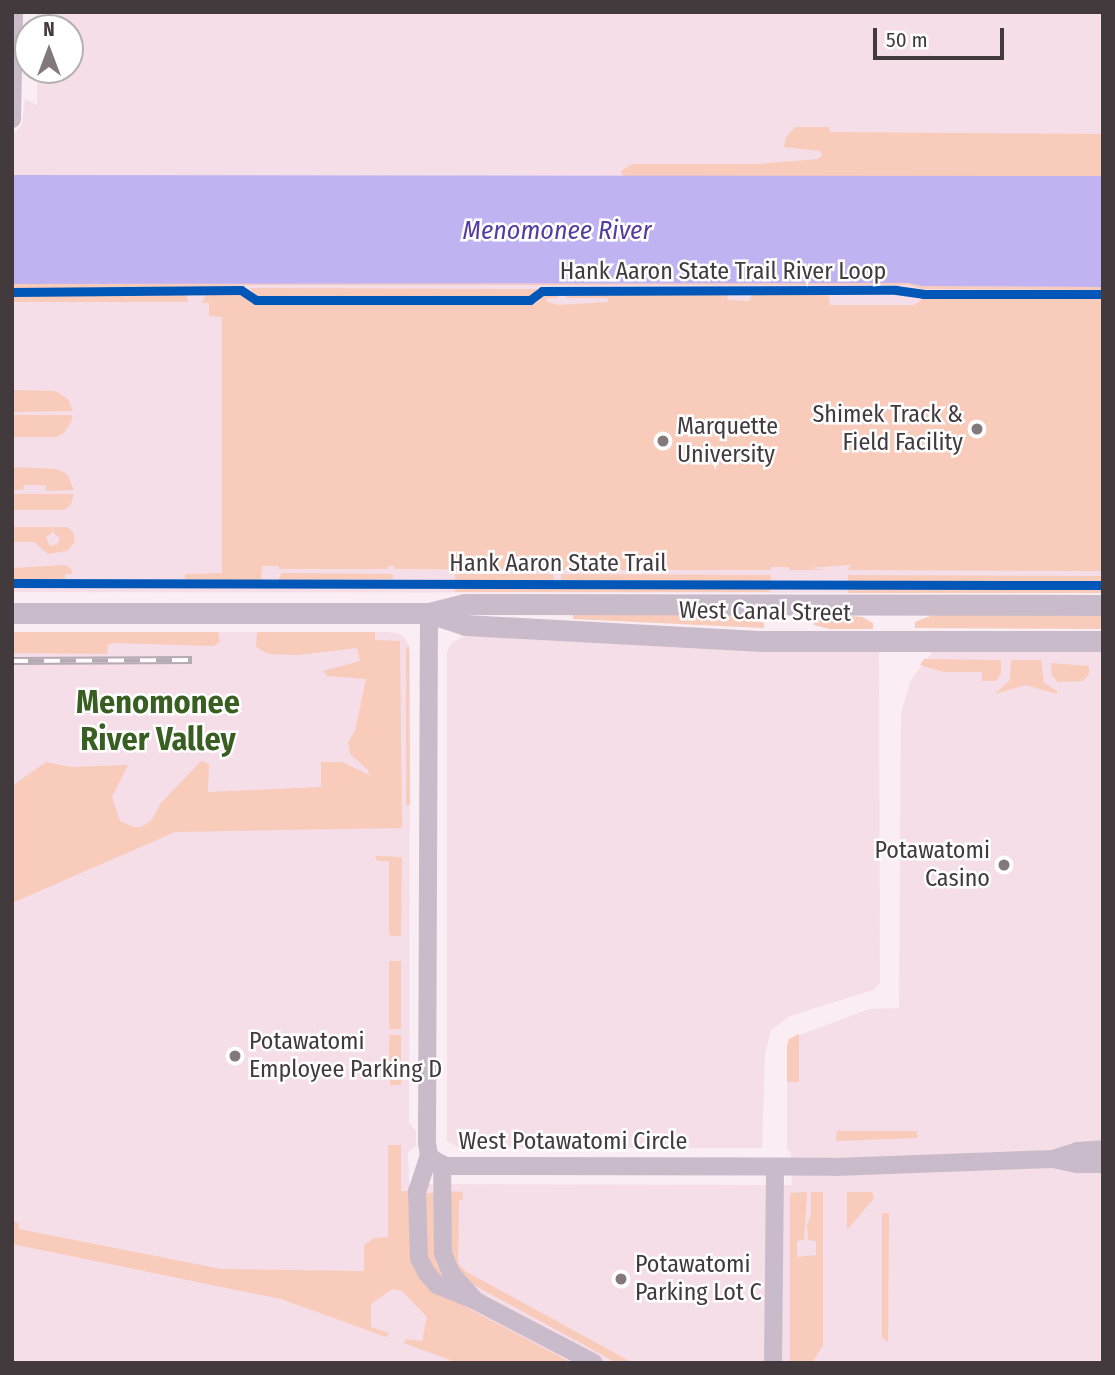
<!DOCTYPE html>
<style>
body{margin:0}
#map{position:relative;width:1115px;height:1375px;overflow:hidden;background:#faedf3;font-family:"Fira Sans Condensed",sans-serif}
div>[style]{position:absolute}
.built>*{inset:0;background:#f5dee8}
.green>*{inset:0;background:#f8cbba}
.water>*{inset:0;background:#c1b2f1}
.minor>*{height:18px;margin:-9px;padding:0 9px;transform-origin:9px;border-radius:9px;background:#cabbcb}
.tertiary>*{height:21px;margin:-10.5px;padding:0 10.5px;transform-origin:10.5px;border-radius:10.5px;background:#cabbcb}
.rail>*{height:8px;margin-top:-4px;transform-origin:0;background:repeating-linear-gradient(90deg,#fff 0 16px,#b6abb5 0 32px);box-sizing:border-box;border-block:2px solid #b6abb5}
.cycleway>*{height:9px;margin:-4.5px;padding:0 4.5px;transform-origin:4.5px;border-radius:4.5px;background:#0057b8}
.dots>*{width:19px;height:19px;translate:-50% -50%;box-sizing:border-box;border:4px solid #fff;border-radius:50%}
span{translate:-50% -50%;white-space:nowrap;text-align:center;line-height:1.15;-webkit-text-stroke:5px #fff;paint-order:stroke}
.street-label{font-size:24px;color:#433a3e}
.poi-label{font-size:24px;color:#433a3e}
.right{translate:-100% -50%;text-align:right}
.left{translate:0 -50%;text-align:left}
.water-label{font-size:26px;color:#563ba1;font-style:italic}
.district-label{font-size:32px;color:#385e22;font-weight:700}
.frame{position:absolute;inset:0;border:14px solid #433a3e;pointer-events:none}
.north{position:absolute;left:14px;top:14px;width:70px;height:70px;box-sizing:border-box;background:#fff;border:2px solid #b4b0b2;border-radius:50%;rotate:0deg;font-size:19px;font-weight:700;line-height:28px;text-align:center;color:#433a3e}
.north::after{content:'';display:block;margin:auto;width:24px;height:32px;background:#83797d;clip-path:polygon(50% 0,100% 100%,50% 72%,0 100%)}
.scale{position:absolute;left:873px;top:28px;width:131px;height:32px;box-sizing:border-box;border:4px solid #433a3e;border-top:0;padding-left:9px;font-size:21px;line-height:24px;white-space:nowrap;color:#433a3e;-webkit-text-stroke:5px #fff;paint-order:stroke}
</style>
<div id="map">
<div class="built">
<div style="clip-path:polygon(37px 12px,1103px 12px,1103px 176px,12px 175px,12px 136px,22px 125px,25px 99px,37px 105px,37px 70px,70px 70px,70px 28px,37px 28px)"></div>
<div style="clip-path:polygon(908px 283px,921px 286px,1103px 287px,1103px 593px,12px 592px,12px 284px)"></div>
<div style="clip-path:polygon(12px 632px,389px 632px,400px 634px,406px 639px,410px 653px,409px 1123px,416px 1131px,416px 1146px,408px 1152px,409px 1184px,792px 1185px,791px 1152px,787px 1149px,787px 1049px,789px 1039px,869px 1009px,899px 1008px,901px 713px,911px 680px,933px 651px,1103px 652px,1103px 1363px,12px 1363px)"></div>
<div style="clip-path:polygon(466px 636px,763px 650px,879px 651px,880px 983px,873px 990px,790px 1016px,771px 1030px,765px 1054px,762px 1148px,460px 1148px,447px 1141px,447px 652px,452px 642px)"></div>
</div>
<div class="green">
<div style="clip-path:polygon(795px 127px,829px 127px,830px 132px,1103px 134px,1103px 176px,623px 176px,621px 171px,633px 164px,759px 164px,817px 159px,822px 156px,821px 151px,784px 147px,786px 137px)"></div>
<div style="clip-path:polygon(908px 283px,921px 286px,1103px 287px,1103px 290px,922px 289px,908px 285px,247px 285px,154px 289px,12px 290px,12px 284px)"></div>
<div style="clip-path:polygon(250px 288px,536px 289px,538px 291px,529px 299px,258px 299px)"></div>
<div style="clip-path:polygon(206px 293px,239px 293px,250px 298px,251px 303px,536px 303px,545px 294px,558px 294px,558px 298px,547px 298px,547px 302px,559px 305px,608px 302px,608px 298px,566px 298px,566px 294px,727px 294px,728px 300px,749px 301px,753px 294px,828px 293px,830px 305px,914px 305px,924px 298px,1103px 299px,1103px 571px,848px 570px,851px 565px,807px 568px,832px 570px,789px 570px,789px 567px,771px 567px,770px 570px,561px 570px,561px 566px,554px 566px,553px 570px,394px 569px,394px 566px,388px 566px,388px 569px,279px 569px,279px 566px,262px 566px,261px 580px,185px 579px,185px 574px,222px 573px,222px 317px,209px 316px,209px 303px,202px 303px)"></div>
<div style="clip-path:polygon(175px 294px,186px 294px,188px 302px,12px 302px,12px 296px)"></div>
<div style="clip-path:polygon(12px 390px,55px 391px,68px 399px,73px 411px,12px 412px)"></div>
<div style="clip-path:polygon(12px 415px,71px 415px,73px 418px,65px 432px,56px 437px,12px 437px)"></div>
<div style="clip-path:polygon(12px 467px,56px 469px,67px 474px,74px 490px,46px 491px,46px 485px,24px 485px,23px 490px,12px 490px)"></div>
<div style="clip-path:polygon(12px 494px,74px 494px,71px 504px,64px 510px,12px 510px)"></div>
<div style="clip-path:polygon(12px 527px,52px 527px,52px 533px,46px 537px,50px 546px,57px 544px,60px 538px,53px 533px,53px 527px,67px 527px,73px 532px,75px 542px,67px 551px,48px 554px,34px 542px,12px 542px)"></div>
<div style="clip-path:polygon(65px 565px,71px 568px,72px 574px,65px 574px,65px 579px,12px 579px,12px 568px)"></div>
<div style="clip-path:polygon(282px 573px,393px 574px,393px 579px,278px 580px)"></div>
<div style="clip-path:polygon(455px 574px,553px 574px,554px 580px,455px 580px)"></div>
<div style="clip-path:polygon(561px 574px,771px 575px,771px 581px,561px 580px)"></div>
<div style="clip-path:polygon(848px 575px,1103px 576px,1103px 582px,848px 581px)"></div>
<div style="clip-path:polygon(455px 587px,771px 588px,769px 592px,455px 592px)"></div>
<div style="clip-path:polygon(848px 588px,1103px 588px,1103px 593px,848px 593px)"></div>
<div style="clip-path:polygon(573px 613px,748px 615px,764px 623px,764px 628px,573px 619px)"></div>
<div style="clip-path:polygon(828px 614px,862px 617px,873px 623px,873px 629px,829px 629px,814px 625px,813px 618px)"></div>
<div style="clip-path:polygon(936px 614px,1103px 614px,1103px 629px,915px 628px,915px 622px)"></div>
<div style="clip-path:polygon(12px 632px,218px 632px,220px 642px,213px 646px,113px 643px,108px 645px,107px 654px,12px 653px)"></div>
<div style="clip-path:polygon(257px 632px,375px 632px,375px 640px,400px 641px,402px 828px,175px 832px,12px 903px,12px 786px,46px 762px,71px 767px,128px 765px,112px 797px,120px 821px,133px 827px,141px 827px,152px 820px,160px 804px,201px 761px,209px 764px,208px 792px,321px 787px,321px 762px,342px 762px,369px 775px,368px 770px,350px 754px,348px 742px,355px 731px,366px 679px,327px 676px,323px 671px,360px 661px,357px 648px,298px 655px,268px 654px,256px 647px)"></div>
<div style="clip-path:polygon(409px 645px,410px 805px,406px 805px,406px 649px)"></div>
<div style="clip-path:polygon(924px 659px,1001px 660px,1001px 674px,996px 681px,982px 681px,982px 672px,943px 672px,920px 665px)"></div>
<div style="clip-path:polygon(1011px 660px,1041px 660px,1044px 683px,1057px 691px,1057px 694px,1026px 685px,995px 694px,1010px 680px)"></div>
<div style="clip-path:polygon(1051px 663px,1089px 666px,1089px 674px,1083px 681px,1058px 682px,1052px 676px)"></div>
<div style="clip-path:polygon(375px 856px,402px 857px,401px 936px,391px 936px,389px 933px,389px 861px,377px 861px)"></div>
<div style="clip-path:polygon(389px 961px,401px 961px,401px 1029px,389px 1029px)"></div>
<div style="clip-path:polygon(799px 1034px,799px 1082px,787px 1082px,787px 1046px,789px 1039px)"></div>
<div style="clip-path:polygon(389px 1035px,401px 1035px,401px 1085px,390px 1085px)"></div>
<div style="clip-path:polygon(837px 1131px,917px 1131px,917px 1138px,836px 1141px)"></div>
<div style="clip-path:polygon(388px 1145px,401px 1145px,401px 1191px,411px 1191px,411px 1242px,445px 1296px,572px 1363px,458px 1363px,404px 1343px,406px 1339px,422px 1341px,427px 1317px,402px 1291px,392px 1289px,371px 1304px,371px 1327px,389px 1333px,386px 1337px,281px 1299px,12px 1244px,12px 1221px,19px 1223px,19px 1229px,221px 1269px,364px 1271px,364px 1245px,374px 1238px,388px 1237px)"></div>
<div style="clip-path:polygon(447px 1191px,463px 1192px,463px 1199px,459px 1200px,458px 1263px,465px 1271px,633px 1363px,617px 1363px,463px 1279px,450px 1254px)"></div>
<div style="clip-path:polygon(807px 1192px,804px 1240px,797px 1241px,797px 1257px,816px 1255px,816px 1241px,808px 1240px,807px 1225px,811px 1214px,811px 1192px,823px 1192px,823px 1345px,812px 1363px,790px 1363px,790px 1193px)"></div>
<div style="clip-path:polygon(847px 1192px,872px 1192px,874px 1198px,847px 1230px)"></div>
<div style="clip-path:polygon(423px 1193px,434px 1193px,446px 1274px,444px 1283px,426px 1260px)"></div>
<div style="clip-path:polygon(882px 1213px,889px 1213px,888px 1342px,882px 1337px)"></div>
</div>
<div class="water">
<div style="clip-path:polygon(12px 175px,1103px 176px,1103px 287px,921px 286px,908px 283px,12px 284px)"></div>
</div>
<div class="minor">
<div style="left:12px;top:119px;width:107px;rotate:-88.9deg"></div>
<div style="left:429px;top:613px;width:530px;rotate:90.22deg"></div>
<div style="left:427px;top:1143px;width:12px;rotate:81deg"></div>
<div style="left:429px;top:1155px;width:7px;rotate:45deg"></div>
<div style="left:434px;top:1160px;width:13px;rotate:27deg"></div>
<div style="left:446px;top:1166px;width:389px;rotate:0.1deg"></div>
<div style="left:835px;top:1167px;width:218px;rotate:-2.1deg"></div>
<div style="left:1053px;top:1159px;width:25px;rotate:12deg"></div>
<div style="left:1077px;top:1164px;width:26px"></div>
<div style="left:429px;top:1155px;width:38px;rotate:108deg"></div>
<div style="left:417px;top:1191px;width:67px;rotate:88.3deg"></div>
<div style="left:419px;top:1258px;width:16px;rotate:63deg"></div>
<div style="left:426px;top:1272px;width:17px;rotate:50deg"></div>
<div style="left:437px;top:1285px;width:42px;rotate:22.3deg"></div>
<div style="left:476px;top:1301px;width:38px;rotate:-132deg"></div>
<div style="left:451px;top:1273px;width:22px;rotate:-112deg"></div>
<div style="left:443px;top:1253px;width:89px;rotate:-90.6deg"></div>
<div style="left:1056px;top:1158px;width:22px;rotate:-18deg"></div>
<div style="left:1077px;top:1151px;width:26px;rotate:-4deg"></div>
<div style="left:476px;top:1301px;width:133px;rotate:27.7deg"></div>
<div style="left:773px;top:1363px;width:196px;rotate:-89.4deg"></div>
</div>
<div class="tertiary">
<div style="left:12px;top:613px;width:417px"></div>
<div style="left:429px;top:613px;width:36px;rotate:-14deg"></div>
<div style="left:464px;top:604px;width:639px;rotate:0.09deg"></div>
<div style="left:429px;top:613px;width:38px;rotate:18deg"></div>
<div style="left:465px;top:625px;width:298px;rotate:3.1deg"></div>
<div style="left:763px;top:641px;width:340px"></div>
</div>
<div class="rail">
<div style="left:12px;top:661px;width:180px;rotate:-0.3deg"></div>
</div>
<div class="cycleway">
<div style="left:12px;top:292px;width:229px;rotate:-0.5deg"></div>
<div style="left:241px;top:290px;width:18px;rotate:34deg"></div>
<div style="left:256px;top:300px;width:274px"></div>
<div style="left:530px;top:300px;width:15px;rotate:-37deg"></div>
<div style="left:542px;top:291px;width:354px;rotate:-0.2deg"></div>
<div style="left:896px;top:290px;width:27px;rotate:8deg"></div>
<div style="left:923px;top:294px;width:180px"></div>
<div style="left:12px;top:583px;width:1091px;rotate:0.11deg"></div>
</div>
<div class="dots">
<div style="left:977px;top:429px;background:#83797d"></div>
<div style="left:663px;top:441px;background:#83797d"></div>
<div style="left:1004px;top:865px;background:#83797d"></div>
<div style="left:235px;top:1056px;background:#83797d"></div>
<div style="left:621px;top:1279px;background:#83797d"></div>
</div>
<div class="street-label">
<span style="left:723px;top:272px">Hank Aaron State Trail River Loop</span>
<span style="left:558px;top:564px">Hank Aaron State Trail</span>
<span style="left:765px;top:612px;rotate:1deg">West Canal Street</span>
<span style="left:573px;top:1142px">West Potawatomi Circle</span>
</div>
<div class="poi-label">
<span class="right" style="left:963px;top:429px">Shimek Track &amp;<br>Field Facility</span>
<span class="left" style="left:677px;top:441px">Marquette<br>University</span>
<span class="right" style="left:990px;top:865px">Potawatomi<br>Casino</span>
<span class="left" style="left:249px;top:1056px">Potawatomi<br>Employee Parking D</span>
<span class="left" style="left:635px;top:1279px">Potawatomi<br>Parking Lot C</span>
</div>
<div class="water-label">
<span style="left:557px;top:231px">Menomonee River</span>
</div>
<div class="district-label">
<span style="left:158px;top:721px">Menomonee<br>River Valley</span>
</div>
<div class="frame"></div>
<div class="north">N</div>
<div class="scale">50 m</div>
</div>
